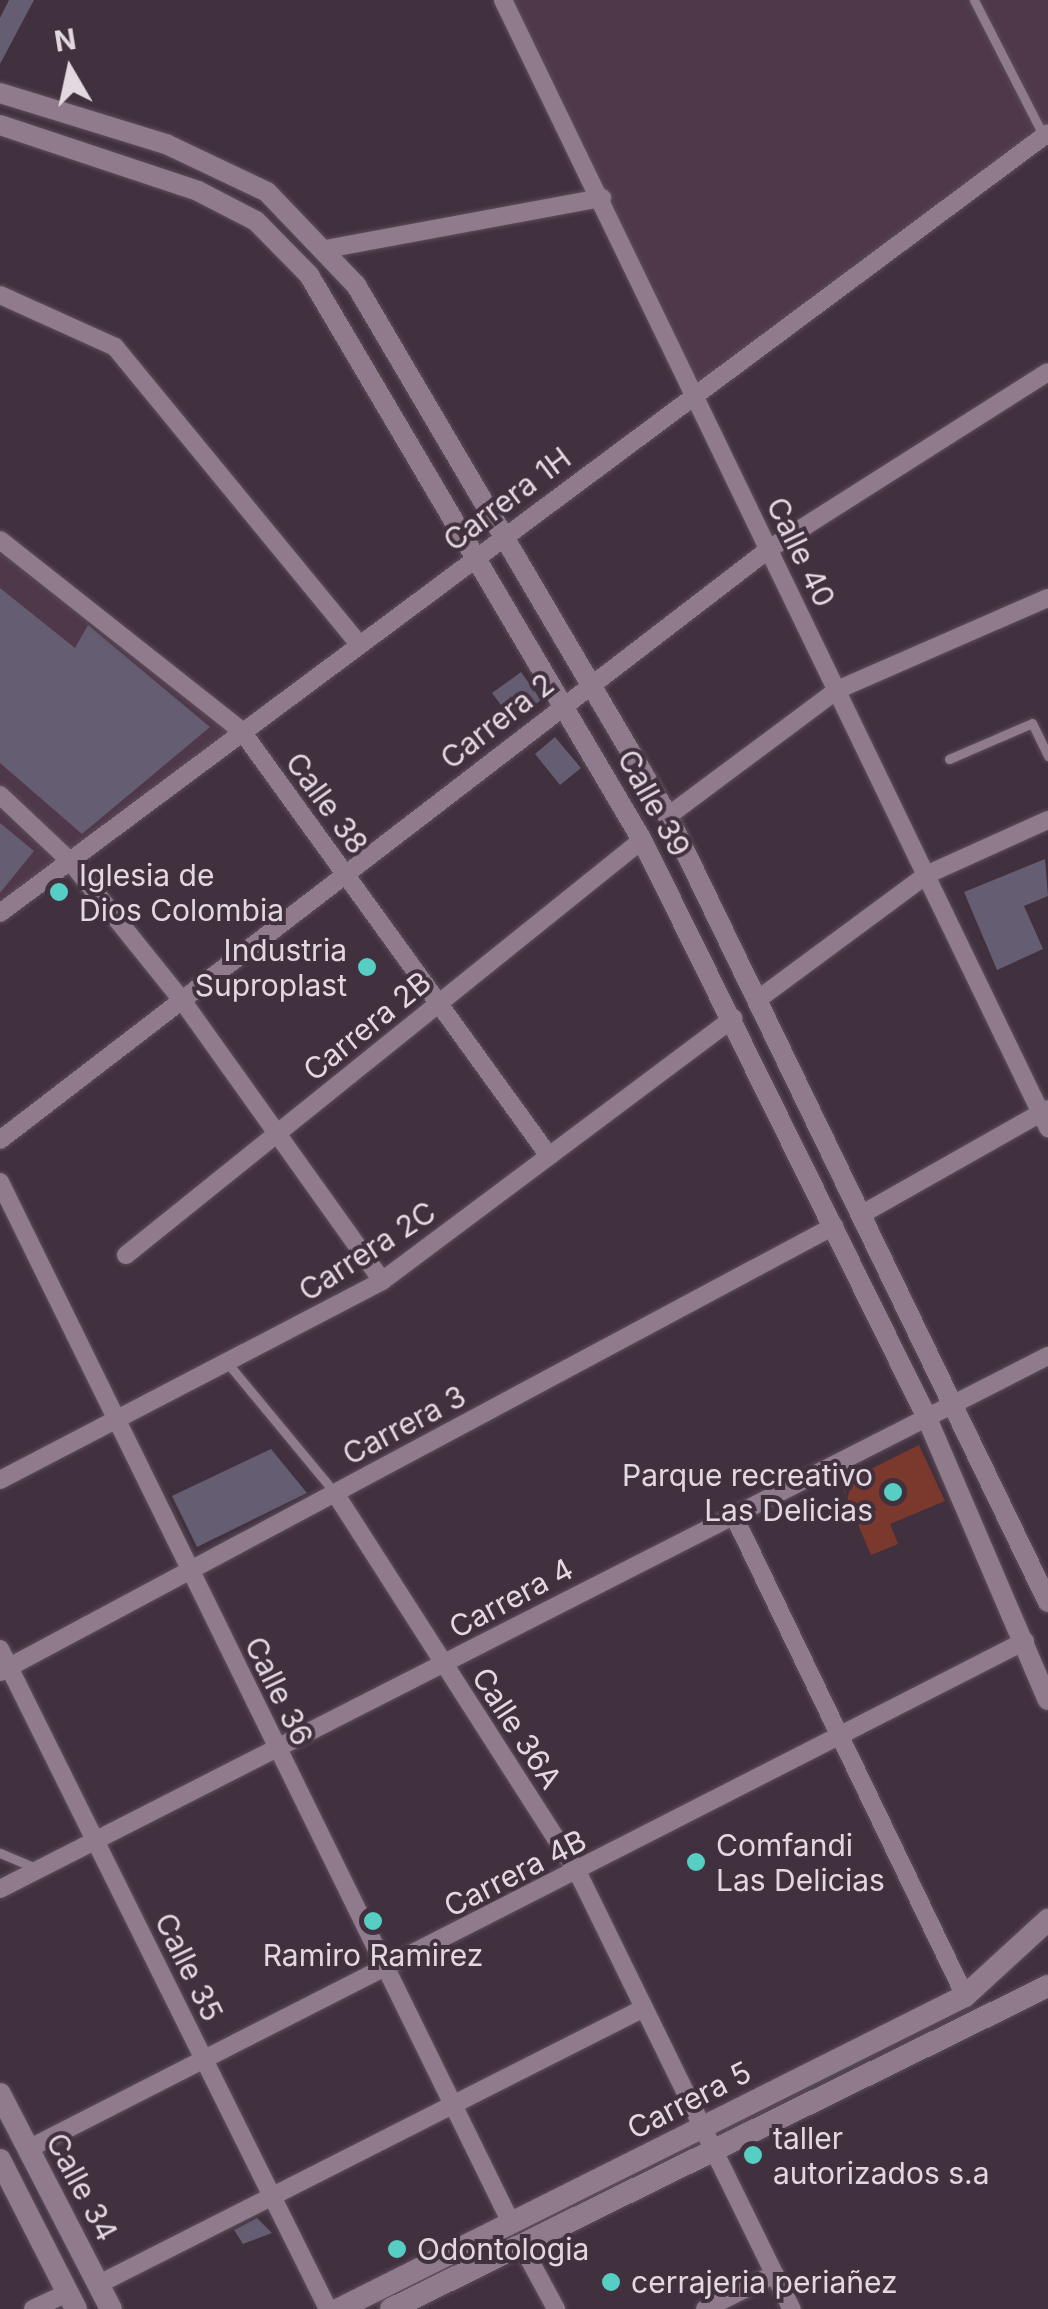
<!DOCTYPE html>
<meta charset="utf-8">
<style>
body{margin:0}
#map{position:relative;width:1048px;height:2309px;overflow:hidden;background:#41303e;font-family:Inter,sans-serif}
div>[style]{position:absolute}
.built>*{inset:0;background:#4f384a}
.green>*{inset:0;background:#7b392d}
.building>*{inset:0;background:#655d71}
.roads{filter:drop-shadow(0 0 2px #5c4e59) drop-shadow(0 0 2px #5c4e59)}
.service>*{height:9px;margin:-4.5px;padding:0 4.5px;transform-origin:4.5px;border-radius:4.5px;background:#8f7b8b}
.minor>*{height:18px;margin:-9px;padding:0 9px;transform-origin:9px;border-radius:9px;background:#8f7b8b}
.tertiary>*{height:20px;margin:-10px;padding:0 10px;transform-origin:10px;border-radius:10px;background:#8f7b8b}
.secondary>*{height:22px;margin:-11px;padding:0 11px;transform-origin:11px;border-radius:11px;background:#8f7b8b}
.dots>*{width:28px;height:28px;translate:-50% -50%;box-sizing:border-box;border:5px solid #41303e;border-radius:50%}
span{translate:-50% -50%;white-space:nowrap;text-align:center;line-height:1.15;-webkit-text-stroke:8px #41303e;paint-order:stroke}
.street-label{font-size:30px;color:#e3d8e0}
.poi-label{font-size:30px;color:#e3d8e0}
.left{translate:0 -50%;text-align:left}
.right{translate:-100% -50%;text-align:right}
.north{position:absolute;left:20px;top:20px;width:100px;height:100px;-webkit-text-stroke:8px #41303e;paint-order:stroke;rotate:351deg;font-size:28px;font-weight:700;line-height:40px;text-align:center;color:#e3d8e0}
.north::after{content:'';display:block;margin:auto;width:35px;height:45px;background:#e3d8e0;clip-path:polygon(50% 0,100% 100%,50% 72%,0 100%)}
</style>
<div id="map">
<div class="built">
<div style="clip-path:polygon(503px 0,1048px 0,1048px 133px,694px 394px)"></div>
<div style="clip-path:polygon(0 540px,241px 730px,0 913px)"></div>
</div>
<div class="green">
<div style="clip-path:polygon(919px 1445px,945px 1501px,890px 1524px,898px 1544px,871px 1555px,841px 1484px)"></div>
</div>
<div class="building">
<div style="clip-path:polygon(9px 0,34px 0,0 64px,0 18px)"></div>
<div style="clip-path:polygon(0 588px,75px 648px,88px 625px,210px 727px,82px 834px,0 763px)"></div>
<div style="clip-path:polygon(521px 672px,541px 700px,513px 721px,492px 693px)"></div>
<div style="clip-path:polygon(555px 737px,581px 768px,560px 785px,535px 754px)"></div>
<div style="clip-path:polygon(0 823px,34px 851px,0 893px)"></div>
<div style="clip-path:polygon(1045px 859px,1048px 896px,1024px 906px,1043px 949px,997px 970px,964px 892px)"></div>
<div style="clip-path:polygon(271px 1449px,307px 1493px,197px 1547px,172px 1496px)"></div>
<div style="clip-path:polygon(257px 2218px,272px 2233px,243px 2244px,234px 2230px)"></div>
</div>
<div class="roads">
<div class="service">
<div style="left:974px;top:0;width:152px;rotate:62.9deg"></div>
<div style="left:949px;top:759px;width:90px;rotate:-23.4deg"></div>
<div style="left:1032px;top:723px;width:37px;rotate:64deg"></div>
<div style="left:230px;top:1366px;width:165px;rotate:50.4deg"></div>
<div style="left:0;top:1853px;width:41px;rotate:22.8deg"></div>
</div>
<div class="minor">
<div style="left:503px;top:0;width:1253px;rotate:64.21deg"></div>
<div style="left:326px;top:249px;width:281px;rotate:-10.5deg"></div>
<div style="left:0;top:295px;width:126px;rotate:24.3deg"></div>
<div style="left:115px;top:347px;width:384px;rotate:50.6deg"></div>
<div style="left:0;top:540px;width:307px;rotate:38.3deg"></div>
<div style="left:241px;top:730px;width:526px;rotate:54.13deg"></div>
<div style="left:0;top:795px;width:96px;rotate:43.3deg"></div>
<div style="left:70px;top:861px;width:182px;rotate:51.2deg"></div>
<div style="left:184px;top:1003px;width:341px;rotate:54.5deg"></div>
<div style="left:668px;top:816px;width:211px;rotate:-36.7deg"></div>
<div style="left:837px;top:690px;width:230px;rotate:-23.6deg"></div>
<div style="left:0;top:913px;width:1306px;rotate:-36.66deg"></div>
<div style="left:760px;top:998px;width:207px;rotate:-36.5deg"></div>
<div style="left:926px;top:875px;width:134px;rotate:-24.3deg"></div>
<div style="left:0;top:1140px;width:970px;rotate:-37.54deg"></div>
<div style="left:769px;top:549px;width:330px;rotate:-32.4deg"></div>
<div style="left:0;top:1182px;width:1160px;rotate:63.85deg"></div>
<div style="left:864px;top:1213px;width:211px;rotate:-29.5deg"></div>
<div style="left:126px;top:1255px;width:662px;rotate:-38.81deg"></div>
<div style="left:0;top:1480px;width:431px;rotate:-27.5deg"></div>
<div style="left:382px;top:1281px;width:439px;rotate:-36.8deg"></div>
<div style="left:335px;top:1493px;width:451px;rotate:57.4deg"></div>
<div style="left:578px;top:1873px;width:486px;rotate:63.9deg"></div>
<div style="left:732px;top:1512px;width:537px;rotate:64.29deg"></div>
<div style="left:0;top:1649px;width:737px;rotate:63.57deg"></div>
<div style="left:0;top:1672px;width:946px;rotate:-28.14deg"></div>
<div style="left:0;top:1889px;width:1176px;rotate:-26.96deg"></div>
<div style="left:28px;top:2149px;width:1119px;rotate:-27deg"></div>
<div style="left:522px;top:2246px;width:72px;rotate:61.6deg"></div>
<div style="left:99px;top:2284px;width:611px;rotate:-26.86deg"></div>
<div style="left:33px;top:2309px;width:38px;rotate:-25deg"></div>
<div style="left:705px;top:2309px;width:78px;rotate:-26.6deg"></div>
</div>
<div class="tertiary">
<div style="left:0;top:93px;width:174px;rotate:17.1deg"></div>
<div style="left:166px;top:144px;width:112px;rotate:25.4deg"></div>
<div style="left:267px;top:192px;width:129px;rotate:46.3deg"></div>
<div style="left:356px;top:285px;width:616px;rotate:59.56deg"></div>
<div style="left:668px;top:816px;width:873px;rotate:64.2deg"></div>
<div style="left:0;top:125px;width:209px;rotate:18.4deg"></div>
<div style="left:198px;top:191px;width:65px;rotate:27.3deg"></div>
<div style="left:256px;top:221px;width:76px;rotate:45.5deg"></div>
<div style="left:309px;top:275px;width:656px;rotate:59.49deg"></div>
<div style="left:642px;top:840px;width:642px;rotate:63.75deg"></div>
<div style="left:926px;top:1416px;width:309px;rotate:66.8deg"></div>
</div>
<div class="secondary">
<div style="left:0;top:2094px;width:242px;rotate:62.7deg"></div>
<div style="left:0;top:2160px;width:167px;rotate:63deg"></div>
<div style="left:339px;top:2309px;width:700px;rotate:-26.57deg"></div>
<div style="left:965px;top:1996px;width:113px;rotate:-42.5deg"></div>
<div style="left:391px;top:2309px;width:732px;rotate:-26.18deg"></div>
</div>
</div>
<div class="dots">
<div style="left:59px;top:892px;background:#56cec4"></div>
<div style="left:367px;top:967px;background:#56cec4"></div>
<div style="left:893px;top:1492px;background:#56cec4"></div>
<div style="left:696px;top:1862px;background:#56cec4"></div>
<div style="left:373px;top:1921px;background:#56cec4"></div>
<div style="left:753px;top:2155px;background:#56cec4"></div>
<div style="left:397px;top:2249px;background:#56cec4"></div>
<div style="left:611px;top:2282px;background:#56cec4"></div>
</div>
<div class="street-label">
<span style="left:507px;top:499px;rotate:-37deg">Carrera 1H</span>
<span style="left:801px;top:552px;rotate:64deg">Calle 40</span>
<span style="left:497px;top:721px;rotate:-38deg">Carrera 2</span>
<span style="left:327px;top:803px;rotate:54deg">Calle 38</span>
<span style="left:654px;top:803px;rotate:61deg">Calle 39</span>
<span style="left:367px;top:1026px;rotate:-39deg">Carrera 2B</span>
<span style="left:367px;top:1251px;rotate:-33deg">Carrera 2C</span>
<span style="left:404px;top:1425px;rotate:-28deg">Carrera 3</span>
<span style="left:511px;top:1598px;rotate:-28deg">Carrera 4</span>
<span style="left:279px;top:1691px;rotate:64deg">Calle 36</span>
<span style="left:517px;top:1728px;rotate:57deg">Calle 36A</span>
<span style="left:515px;top:1873px;rotate:-27deg">Carrera 4B</span>
<span style="left:189px;top:1967px;rotate:64deg">Calle 35</span>
<span style="left:689px;top:2100px;rotate:-27deg">Carrera 5</span>
<span style="left:82px;top:2187px;rotate:62deg">Calle 34</span>
</div>
<div class="poi-label">
<span class="left" style="left:79px;top:892px">Iglesia de<br>Dios Colombia</span>
<span class="right" style="left:347px;top:967px">Industria<br>Suproplast</span>
<span class="right" style="left:873px;top:1492px">Parque recreativo<br>Las Delicias</span>
<span class="left" style="left:716px;top:1862px">Comfandi<br>Las Delicias</span>
<span style="left:373px;top:1955px">Ramiro Ramirez</span>
<span class="left" style="left:773px;top:2155px">taller<br>autorizados s.a</span>
<span class="left" style="left:417px;top:2249px">Odontologia</span>
<span class="left" style="left:631px;top:2282px">cerrajeria periañez</span>
</div>
<div class="north">N</div>
</div>
